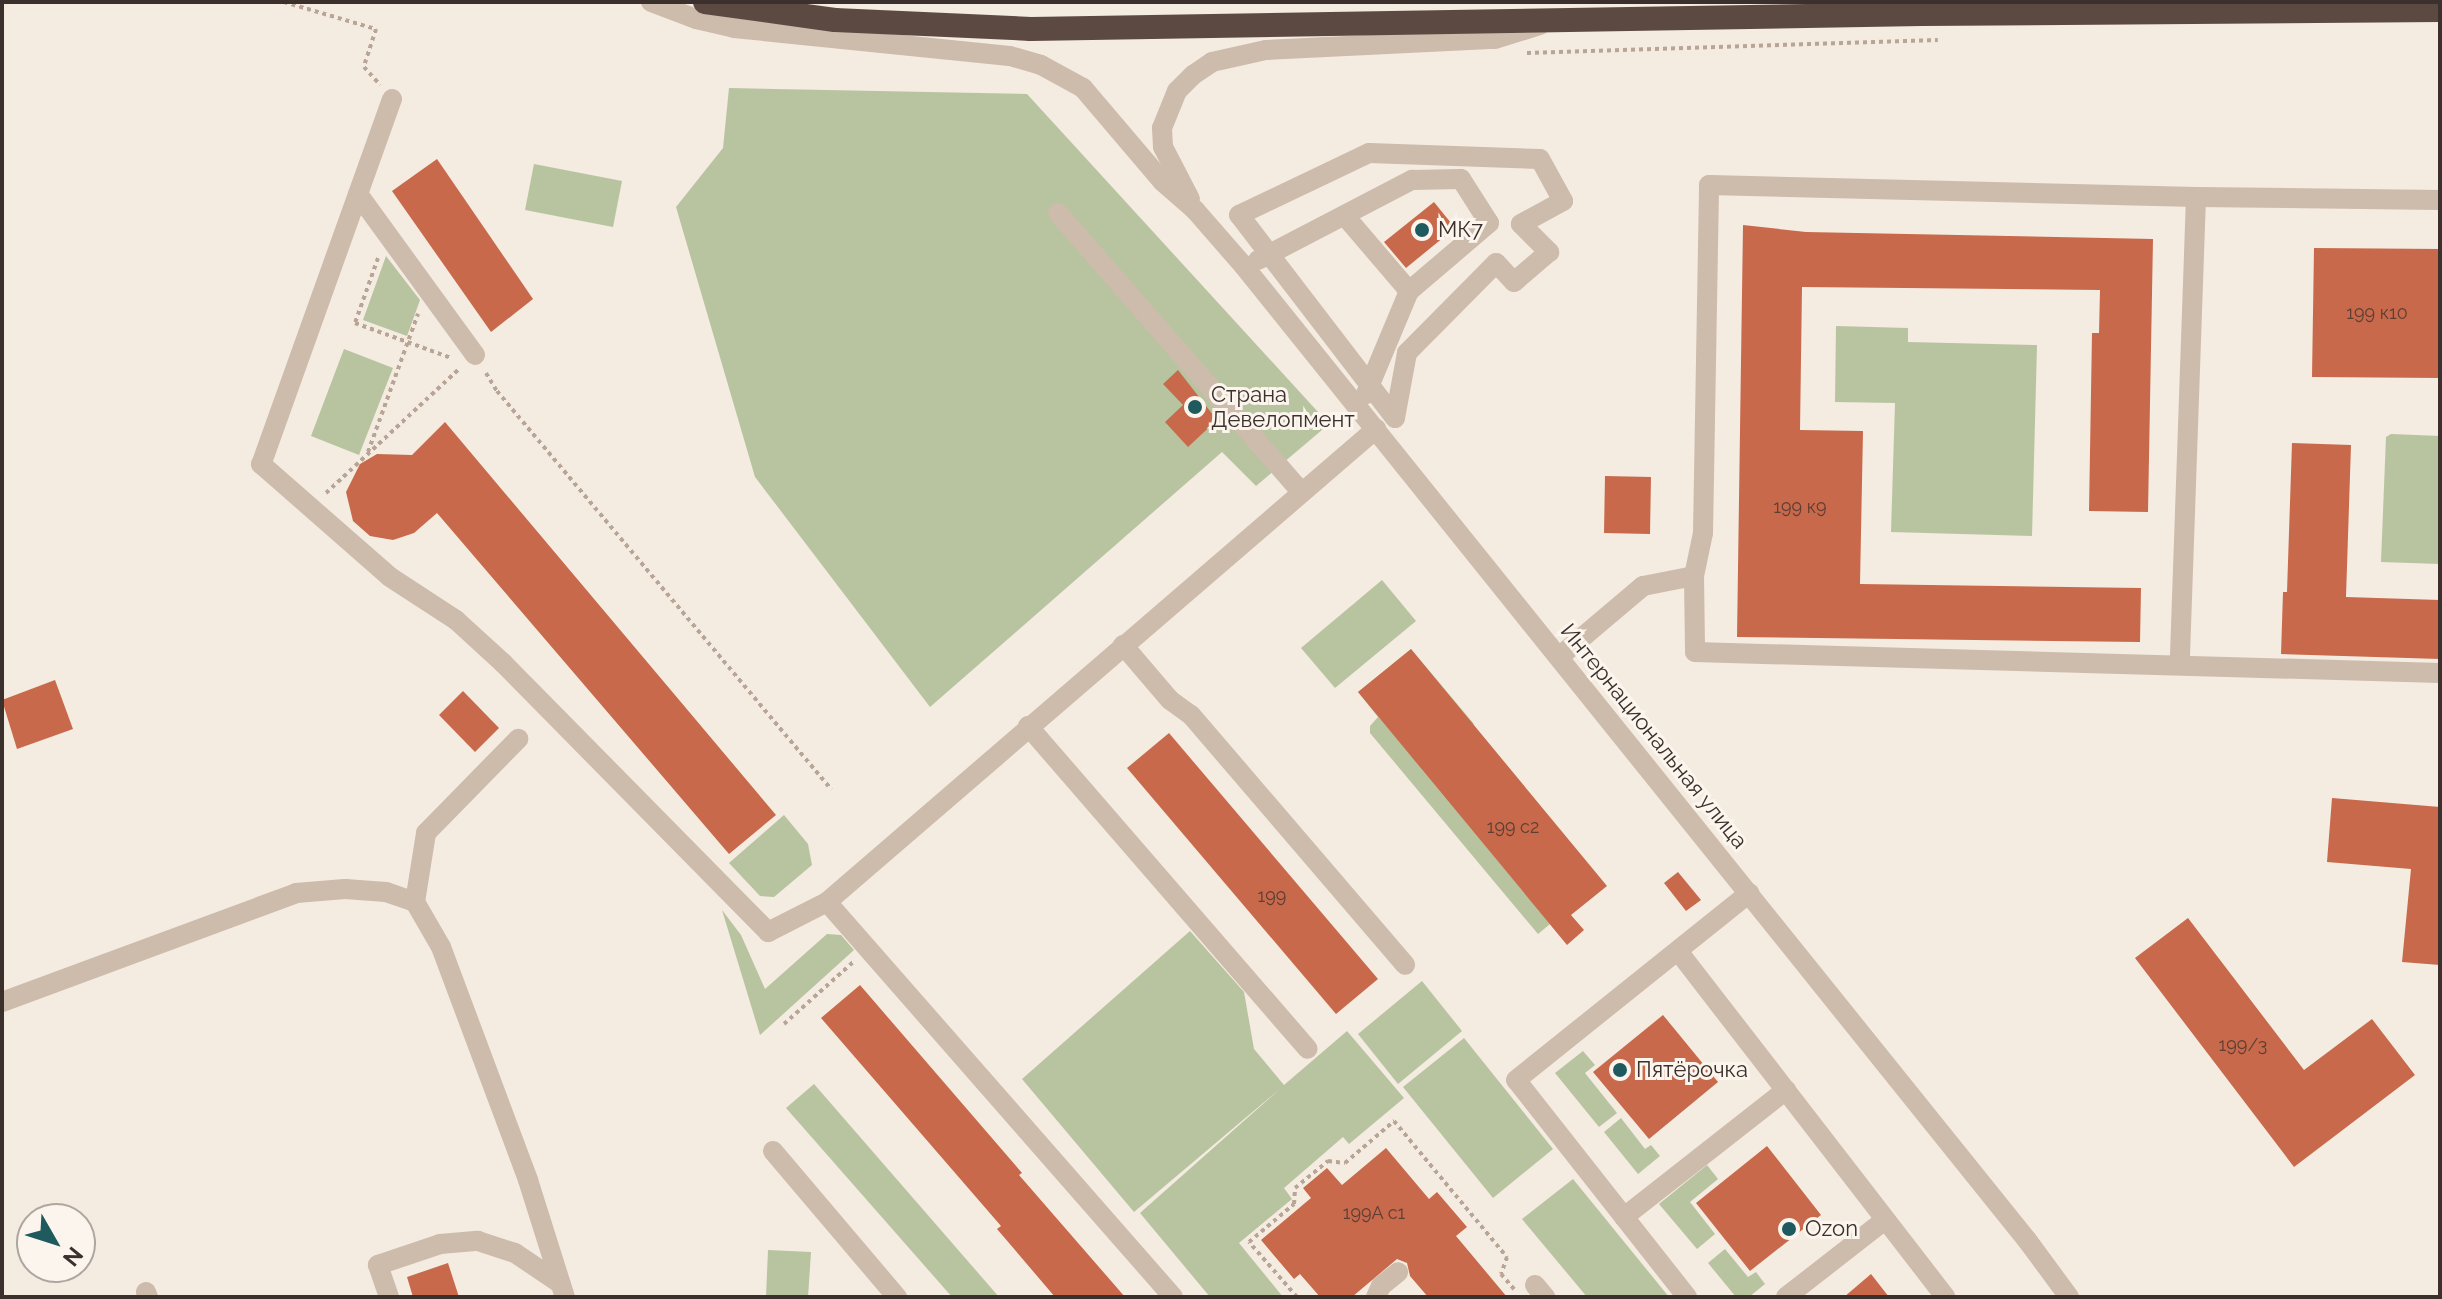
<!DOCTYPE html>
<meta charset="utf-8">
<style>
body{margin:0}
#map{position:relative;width:2442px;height:1299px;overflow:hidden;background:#f4ebe1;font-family:Raleway,sans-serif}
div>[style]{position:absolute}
.green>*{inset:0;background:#b8c4a0}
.building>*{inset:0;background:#c8694b}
.path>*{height:4px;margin-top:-2px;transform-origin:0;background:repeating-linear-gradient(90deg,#b9a596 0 4px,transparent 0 8px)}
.minor>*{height:20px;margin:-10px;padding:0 10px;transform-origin:10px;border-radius:10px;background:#cdbbac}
.highway>*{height:24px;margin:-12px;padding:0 12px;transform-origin:12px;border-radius:12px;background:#5c4a42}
.dots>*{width:22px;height:22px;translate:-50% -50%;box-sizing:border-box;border:4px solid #fbf5ee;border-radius:50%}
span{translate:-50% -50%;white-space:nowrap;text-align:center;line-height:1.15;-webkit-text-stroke:6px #fbf5ee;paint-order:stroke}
.number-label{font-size:18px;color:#5e3e33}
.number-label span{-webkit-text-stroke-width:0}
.poi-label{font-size:22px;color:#3b302b}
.left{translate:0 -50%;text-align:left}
.street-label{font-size:22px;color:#3b302b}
.frame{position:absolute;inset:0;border:4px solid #3b302b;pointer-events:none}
.north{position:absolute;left:16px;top:1203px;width:80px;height:80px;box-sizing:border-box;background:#fbf5ee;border:2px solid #aea6a0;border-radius:50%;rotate:129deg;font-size:22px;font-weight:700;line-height:32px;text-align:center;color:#3b302b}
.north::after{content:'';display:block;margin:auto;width:28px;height:36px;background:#1f5a5e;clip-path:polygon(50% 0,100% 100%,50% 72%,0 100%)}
</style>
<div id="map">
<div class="green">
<div style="clip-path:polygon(729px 88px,1027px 94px,1329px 424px,1256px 486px,1222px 452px,930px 707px,755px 477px,676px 207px,723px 148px)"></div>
<div style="clip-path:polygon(534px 164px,622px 181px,613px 227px,525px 210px)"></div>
<div style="clip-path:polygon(386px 256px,420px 300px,407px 336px,363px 320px)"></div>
<div style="clip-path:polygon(1836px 326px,1908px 328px,1908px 342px,2037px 345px,2032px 536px,1891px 532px,1895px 403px,1835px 402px)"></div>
<div style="clip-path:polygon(344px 349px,393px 368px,359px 455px,311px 436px)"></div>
<div style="clip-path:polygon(2391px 434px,2440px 436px,2440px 564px,2381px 562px,2386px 437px)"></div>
<div style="clip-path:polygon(1382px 580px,1416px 621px,1335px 688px,1301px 648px)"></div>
<div style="clip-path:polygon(1411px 649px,1474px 724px,1421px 768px,1550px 924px,1538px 934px,1370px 733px,1370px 726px,1378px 717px,1358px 692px)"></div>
<div style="clip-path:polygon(784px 815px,808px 844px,812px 865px,774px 897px,760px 896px,729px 863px)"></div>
<div style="clip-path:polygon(722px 910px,741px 935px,765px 989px,827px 934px,841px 935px,854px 950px,760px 1035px)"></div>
<div style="clip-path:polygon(1190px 931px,1244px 992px,1254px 1049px,1284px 1085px,1347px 1031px,1404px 1098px,1349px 1144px,1343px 1137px,1284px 1188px,1292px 1199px,1239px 1243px,1283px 1297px,1210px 1297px,1140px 1213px,1281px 1088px,1134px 1212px,1022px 1079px)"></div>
<div style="clip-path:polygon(1422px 981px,1462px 1031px,1398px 1084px,1358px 1034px)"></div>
<div style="clip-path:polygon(1464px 1038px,1553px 1149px,1493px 1198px,1403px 1087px)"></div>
<div style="clip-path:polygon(1583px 1051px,1595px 1065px,1585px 1073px,1617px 1113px,1599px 1127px,1555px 1073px)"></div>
<div style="clip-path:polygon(814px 1084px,999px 1297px,952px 1297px,786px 1108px)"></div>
<div style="clip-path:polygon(1621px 1118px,1645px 1149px,1651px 1145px,1660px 1156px,1638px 1174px,1604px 1132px)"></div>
<div style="clip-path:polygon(1707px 1165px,1718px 1179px,1690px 1202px,1715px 1234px,1697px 1249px,1659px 1204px)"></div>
<div style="clip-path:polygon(1573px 1179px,1669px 1297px,1587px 1297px,1522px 1219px)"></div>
<div style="clip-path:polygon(1725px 1249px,1748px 1277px,1756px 1272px,1765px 1284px,1749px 1297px,1736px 1297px,1708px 1263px)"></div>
<div style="clip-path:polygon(768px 1250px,811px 1252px,808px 1297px,766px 1297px)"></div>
</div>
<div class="building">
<div style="clip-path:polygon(437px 159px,533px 299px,491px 332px,392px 191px)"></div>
<div style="clip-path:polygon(1434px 202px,1455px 228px,1406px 268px,1384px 242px)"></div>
<div style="clip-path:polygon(1743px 225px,1806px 232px,2153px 239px,2148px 512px,2089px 511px,2092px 333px,2099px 333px,2100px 290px,1802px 287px,1800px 430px,1863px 431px,1860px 584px,2141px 588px,2140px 642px,1737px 637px)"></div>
<div style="clip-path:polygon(2314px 248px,2440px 249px,2440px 378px,2312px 377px)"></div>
<div style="clip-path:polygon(1178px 370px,1217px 420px,1188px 447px,1165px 422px,1183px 405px,1163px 384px)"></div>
<div style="clip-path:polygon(445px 422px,776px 815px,729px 854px,437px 513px,414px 533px,393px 540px,370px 536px,353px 521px,346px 492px,360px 464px,377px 454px,412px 455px)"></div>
<div style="clip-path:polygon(2292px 443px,2351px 445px,2346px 597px,2440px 600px,2440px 659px,2281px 654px,2283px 592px,2287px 592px)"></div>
<div style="clip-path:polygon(1605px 476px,1651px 477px,1650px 534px,1604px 533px)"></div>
<div style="clip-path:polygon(1411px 649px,1607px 886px,1571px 915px,1584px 930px,1567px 945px,1358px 692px)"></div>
<div style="clip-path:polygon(55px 680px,73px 729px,17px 749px,2px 700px)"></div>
<div style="clip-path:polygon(463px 691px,499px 728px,475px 752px,439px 715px)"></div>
<div style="clip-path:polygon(1169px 733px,1378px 979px,1336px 1014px,1127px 768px)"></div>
<div style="clip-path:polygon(2332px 798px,2440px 807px,2440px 965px,2402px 962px,2411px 869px,2327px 862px)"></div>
<div style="clip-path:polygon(1678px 872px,1701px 900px,1686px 911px,1664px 883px)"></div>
<div style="clip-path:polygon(2188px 918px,2304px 1070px,2372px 1019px,2415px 1075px,2294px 1167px,2135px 958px)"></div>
<div style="clip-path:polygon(860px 985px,1022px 1173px,1019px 1175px,1125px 1297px,1055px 1297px,997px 1229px,1001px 1226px,821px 1018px)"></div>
<div style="clip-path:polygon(1663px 1015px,1718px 1082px,1649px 1139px,1593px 1072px)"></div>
<div style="clip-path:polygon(1767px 1146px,1821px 1215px,1750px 1271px,1696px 1203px)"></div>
<div style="clip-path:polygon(1386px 1148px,1429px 1199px,1437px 1192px,1467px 1227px,1456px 1236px,1507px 1297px,1428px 1297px,1410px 1276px,1407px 1263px,1397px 1259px,1352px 1297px,1320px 1297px,1300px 1274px,1294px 1279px,1261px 1240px,1311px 1198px,1303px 1188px,1327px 1168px,1342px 1185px)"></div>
<div style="clip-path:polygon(448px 1263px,459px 1297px,413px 1297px,407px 1277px)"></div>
<div style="clip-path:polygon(1871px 1274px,1889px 1297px,1844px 1297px)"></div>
</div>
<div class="path">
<div style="left:284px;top:2px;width:96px;rotate:16.4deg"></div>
<div style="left:376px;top:29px;width:40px;rotate:108deg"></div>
<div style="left:364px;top:67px;width:24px;rotate:48deg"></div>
<div style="left:1527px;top:53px;width:411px;rotate:-1.8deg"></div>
<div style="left:378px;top:258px;width:69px;rotate:109.5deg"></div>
<div style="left:355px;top:323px;width:102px;rotate:20deg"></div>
<div style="left:486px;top:373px;width:21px;rotate:59deg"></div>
<div style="left:497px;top:391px;width:520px;rotate:50deg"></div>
<div style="left:368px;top:452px;width:147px;rotate:-70.1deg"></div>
<div style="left:326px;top:493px;width:183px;rotate:-43deg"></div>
<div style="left:784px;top:1024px;width:93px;rotate:-41.9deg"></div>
<div style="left:1297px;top:1297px;width:73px;rotate:-131.1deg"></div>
<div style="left:1249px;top:1242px;width:59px;rotate:-40.2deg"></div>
<div style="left:1294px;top:1204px;width:16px;rotate:-86deg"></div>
<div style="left:1295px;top:1188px;width:43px;rotate:-39.3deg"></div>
<div style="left:1328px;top:1161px;width:17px;rotate:7deg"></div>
<div style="left:1345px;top:1163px;width:65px;rotate:-40.6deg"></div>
<div style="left:1394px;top:1121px;width:177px;rotate:50.3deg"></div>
<div style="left:1507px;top:1257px;width:18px;rotate:109deg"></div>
<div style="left:1501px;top:1274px;width:20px;rotate:49deg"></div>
</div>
<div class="minor">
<div style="left:651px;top:2px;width:48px;rotate:20.7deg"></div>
<div style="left:696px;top:19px;width:39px;rotate:13deg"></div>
<div style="left:734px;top:28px;width:277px;rotate:5.8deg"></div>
<div style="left:1010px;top:56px;width:32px;rotate:16deg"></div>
<div style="left:1041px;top:65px;width:48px;rotate:28.7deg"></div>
<div style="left:1083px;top:88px;width:123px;rotate:49.6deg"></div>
<div style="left:1163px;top:182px;width:43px;rotate:41.2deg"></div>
<div style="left:1195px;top:210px;width:73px;rotate:48.9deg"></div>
<div style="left:1243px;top:265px;width:1251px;rotate:51.2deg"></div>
<div style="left:2027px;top:1240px;width:71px;rotate:53.6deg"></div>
<div style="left:392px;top:99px;width:388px;rotate:109.7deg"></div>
<div style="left:261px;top:464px;width:171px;rotate:41.2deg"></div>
<div style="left:390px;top:577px;width:79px;rotate:33.1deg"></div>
<div style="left:456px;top:620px;width:64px;rotate:42.5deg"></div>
<div style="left:503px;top:663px;width:378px;rotate:45.4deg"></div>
<div style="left:768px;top:932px;width:66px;rotate:-27deg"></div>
<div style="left:827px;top:902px;width:725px;rotate:-40.75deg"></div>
<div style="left:1369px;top:153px;width:171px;rotate:2deg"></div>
<div style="left:1540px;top:159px;width:48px;rotate:61.3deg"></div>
<div style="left:1563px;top:201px;width:48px;rotate:151.3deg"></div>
<div style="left:1521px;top:224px;width:40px;rotate:45deg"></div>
<div style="left:1549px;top:252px;width:46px;rotate:139.4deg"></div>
<div style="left:1514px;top:282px;width:26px;rotate:-133deg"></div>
<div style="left:1496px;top:263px;width:127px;rotate:134.7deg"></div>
<div style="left:1407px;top:353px;width:66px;rotate:100.5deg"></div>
<div style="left:1395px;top:418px;width:256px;rotate:-127.5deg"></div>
<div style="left:1239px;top:215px;width:144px;rotate:-25.5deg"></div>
<div style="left:358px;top:194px;width:199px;rotate:54deg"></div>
<div style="left:2196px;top:197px;width:244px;rotate:0.7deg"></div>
<div style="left:1190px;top:199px;width:59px;rotate:-117.4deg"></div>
<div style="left:1163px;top:147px;width:19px;rotate:-93deg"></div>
<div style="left:1162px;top:128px;width:40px;rotate:-68deg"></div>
<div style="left:1177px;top:91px;width:23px;rotate:-45deg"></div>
<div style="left:1193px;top:75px;width:23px;rotate:-34deg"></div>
<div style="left:1212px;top:62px;width:55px;rotate:-12.5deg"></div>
<div style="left:1266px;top:50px;width:229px;rotate:-2.8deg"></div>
<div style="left:1495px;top:39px;width:47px;rotate:-17.3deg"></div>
<div style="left:1058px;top:213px;width:370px;rotate:48.9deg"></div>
<div style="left:1345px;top:216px;width:99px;rotate:49.5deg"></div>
<div style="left:1409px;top:291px;width:112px;rotate:112.7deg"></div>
<div style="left:1258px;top:260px;width:174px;rotate:-27.5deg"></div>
<div style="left:1412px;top:180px;width:49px;rotate:-1.2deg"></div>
<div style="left:1461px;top:179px;width:52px;rotate:57.5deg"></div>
<div style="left:1489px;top:223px;width:105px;rotate:139.6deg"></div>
<div style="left:1694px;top:576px;width:44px;rotate:-78.2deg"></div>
<div style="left:1703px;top:533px;width:348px;rotate:-89deg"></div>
<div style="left:1709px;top:185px;width:487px;rotate:1.4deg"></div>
<div style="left:2196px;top:197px;width:466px;rotate:92deg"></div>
<div style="left:1123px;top:645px;width:72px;rotate:49.5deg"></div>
<div style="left:1170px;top:700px;width:26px;rotate:36deg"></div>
<div style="left:1191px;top:715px;width:329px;rotate:49.4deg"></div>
<div style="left:1559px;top:657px;width:110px;rotate:-40.2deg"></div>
<div style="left:1643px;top:586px;width:52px;rotate:-11.1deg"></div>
<div style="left:1694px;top:576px;width:76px;rotate:89.2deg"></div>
<div style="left:1695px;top:652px;width:745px;rotate:1.61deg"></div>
<div style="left:1028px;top:726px;width:427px;rotate:49.1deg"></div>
<div style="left:415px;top:902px;width:70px;rotate:-80.9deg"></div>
<div style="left:426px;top:833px;width:132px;rotate:-45.6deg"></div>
<div style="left:827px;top:902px;width:525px;rotate:48.78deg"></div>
<div style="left:1678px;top:951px;width:437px;rotate:52.3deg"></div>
<div style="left:2px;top:1002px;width:314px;rotate:-20.3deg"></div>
<div style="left:296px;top:893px;width:49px;rotate:-4.7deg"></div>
<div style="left:345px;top:889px;width:41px;rotate:4.2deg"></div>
<div style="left:386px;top:892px;width:31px;rotate:19deg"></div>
<div style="left:415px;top:902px;width:52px;rotate:60deg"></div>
<div style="left:441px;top:947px;width:249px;rotate:69.5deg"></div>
<div style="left:528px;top:1180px;width:123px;rotate:72.5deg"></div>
<div style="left:773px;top:1151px;width:192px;rotate:49.7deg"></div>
<div style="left:1624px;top:1217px;width:206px;rotate:-38.1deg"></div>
<div style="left:1535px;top:1285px;width:16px;rotate:50deg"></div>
<div style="left:146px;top:1292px;width:5px;rotate:68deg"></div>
<div style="left:389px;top:1297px;width:34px;rotate:-109deg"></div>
<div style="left:378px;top:1265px;width:65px;rotate:-18.7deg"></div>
<div style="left:440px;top:1244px;width:38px;rotate:-5deg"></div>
<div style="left:478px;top:1241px;width:39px;rotate:18deg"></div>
<div style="left:515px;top:1253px;width:55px;rotate:34deg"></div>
<div style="left:1376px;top:1297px;width:12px;rotate:-66deg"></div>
<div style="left:1381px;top:1286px;width:22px;rotate:-39deg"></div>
<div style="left:1687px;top:1297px;width:276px;rotate:-128.2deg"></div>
<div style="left:1516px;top:1080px;width:299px;rotate:-38.7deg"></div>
<div style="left:1786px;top:1297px;width:125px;rotate:-37.9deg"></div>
</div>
<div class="highway">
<div style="left:705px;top:2px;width:131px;rotate:7.9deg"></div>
<div style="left:835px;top:20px;width:196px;rotate:2.6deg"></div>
<div style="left:1031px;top:29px;width:891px;rotate:-0.96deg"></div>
<div style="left:1922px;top:14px;width:518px;rotate:-0.44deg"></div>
</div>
<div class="dots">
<div style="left:1422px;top:230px;background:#1f5a5e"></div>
<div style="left:1195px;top:407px;background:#1f5a5e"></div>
<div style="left:1620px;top:1070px;background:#1f5a5e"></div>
<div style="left:1789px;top:1229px;background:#1f5a5e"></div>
</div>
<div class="number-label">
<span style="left:2377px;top:313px">199 к10</span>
<span style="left:1800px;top:507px">199 к9</span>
<span style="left:1513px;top:827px">199 с2</span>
<span style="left:1272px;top:896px">199</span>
<span style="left:2243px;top:1045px">199/3</span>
<span style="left:1374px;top:1213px">199А с1</span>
</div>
<div class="poi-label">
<span class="left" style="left:1438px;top:230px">МК7</span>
<span class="left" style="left:1211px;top:407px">Страна<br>Девелопмент</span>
<span class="left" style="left:1636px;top:1070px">Пятёрочка</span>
<span class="left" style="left:1805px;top:1229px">Ozon</span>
</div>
<div class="street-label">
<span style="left:1654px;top:736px;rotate:51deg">Интернациональная улица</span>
</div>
<div class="frame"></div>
<div class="north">N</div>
</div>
